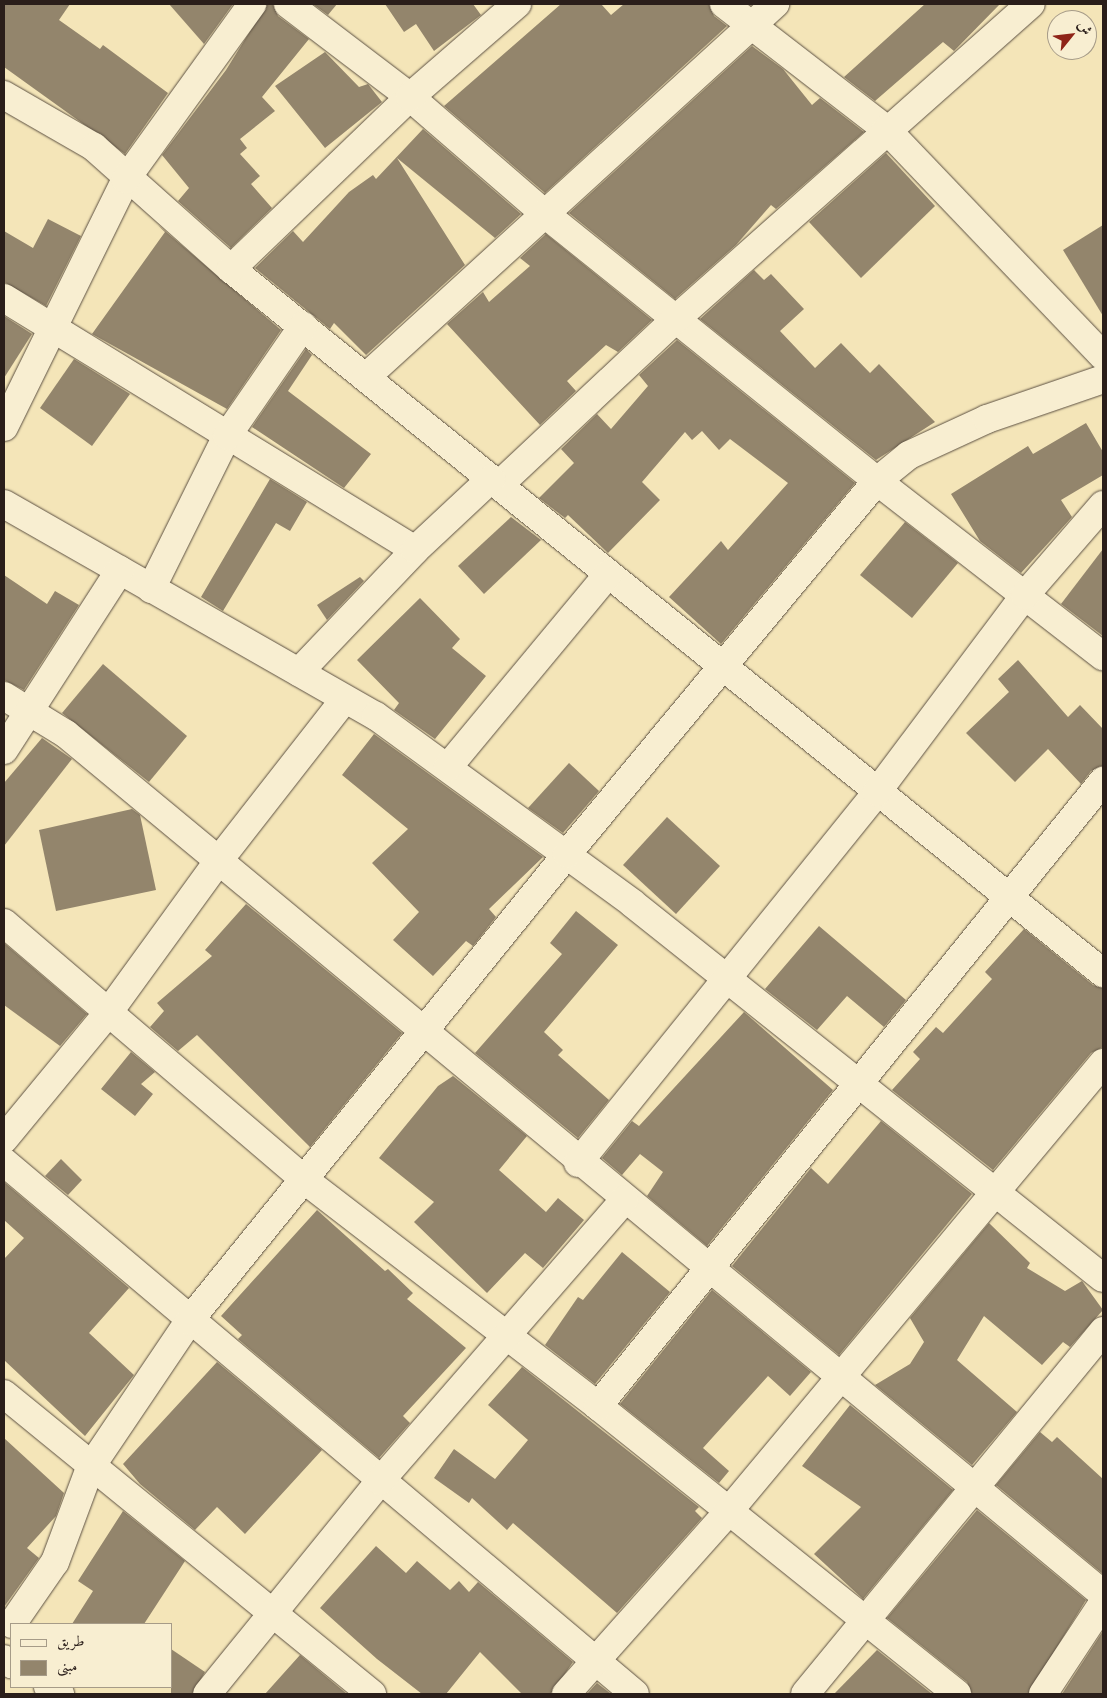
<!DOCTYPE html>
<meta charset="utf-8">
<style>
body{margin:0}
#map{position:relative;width:1107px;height:1698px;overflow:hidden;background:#f4e5b8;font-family:Cardo,Amiri,serif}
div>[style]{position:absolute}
.building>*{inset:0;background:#93856c}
.roads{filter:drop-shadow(0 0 1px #5c5042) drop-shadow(0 0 1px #5c5042)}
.street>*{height:28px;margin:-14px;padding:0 14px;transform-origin:14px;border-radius:14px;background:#f8eed1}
.secondary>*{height:28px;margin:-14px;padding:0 14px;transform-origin:14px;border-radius:14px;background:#f8eed1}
span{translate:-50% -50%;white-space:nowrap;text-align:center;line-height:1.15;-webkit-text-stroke:4px #f8eed1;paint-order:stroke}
.frame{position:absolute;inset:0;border:5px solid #2a1e1a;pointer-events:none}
.legend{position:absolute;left:10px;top:1623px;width:162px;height:65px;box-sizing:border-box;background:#f8eed1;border:1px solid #a69b88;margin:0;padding:6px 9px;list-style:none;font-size:15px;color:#2a1e1a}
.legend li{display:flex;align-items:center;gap:10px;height:25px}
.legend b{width:25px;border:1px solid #a69b88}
.north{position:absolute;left:1047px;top:10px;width:50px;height:50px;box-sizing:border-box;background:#f8eed1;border:1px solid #a69b88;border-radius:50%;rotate:61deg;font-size:14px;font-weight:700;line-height:20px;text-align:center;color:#2a1e1a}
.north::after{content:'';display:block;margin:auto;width:18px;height:22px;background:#8f2418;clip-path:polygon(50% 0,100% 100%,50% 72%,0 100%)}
</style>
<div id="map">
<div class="building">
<div style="clip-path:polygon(4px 4px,70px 4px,59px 20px,100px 49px,103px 45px,168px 93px,125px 154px,4px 67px)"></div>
<div style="clip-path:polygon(169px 4px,233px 4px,204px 44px)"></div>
<div style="clip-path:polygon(267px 4px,273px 4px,278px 16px,309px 39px,262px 97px,275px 111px,240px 139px,247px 148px,240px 154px,260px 176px,251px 184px,272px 208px,231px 248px,178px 201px,189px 188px,162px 155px,226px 70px)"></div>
<div style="clip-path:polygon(313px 4px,337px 4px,328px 15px)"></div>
<div style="clip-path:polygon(385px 4px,473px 4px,481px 15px,434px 51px,416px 24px,404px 32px)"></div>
<div style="clip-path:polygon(561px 4px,601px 4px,611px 15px,624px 4px,709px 4px,714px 16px,727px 26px,545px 193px,444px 106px)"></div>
<div style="clip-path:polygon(925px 4px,1000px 4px,954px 51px,943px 42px,875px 101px,844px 77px)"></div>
<div style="clip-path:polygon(752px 46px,783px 69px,812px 105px,820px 98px,864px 132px,776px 209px,771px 205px,736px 245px,675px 299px,569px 213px)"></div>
<div style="clip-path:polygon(325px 52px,359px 87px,368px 84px,382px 102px,325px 148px,275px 86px)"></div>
<div style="clip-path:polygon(423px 129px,521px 214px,495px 238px,397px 158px,465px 265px,366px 355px,334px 323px,330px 329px,255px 268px,293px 231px,303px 242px,349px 192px,373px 175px,376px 179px)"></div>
<div style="clip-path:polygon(886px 153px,935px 206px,861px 278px,809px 222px)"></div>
<div style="clip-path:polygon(48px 219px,81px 236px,46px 306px,4px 282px,4px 231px,33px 248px)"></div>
<div style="clip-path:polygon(158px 225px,281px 330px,227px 409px,92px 334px,165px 232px)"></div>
<div style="clip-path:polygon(1103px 225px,1103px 316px,1063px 250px)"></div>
<div style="clip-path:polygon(546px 234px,652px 320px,618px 352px,606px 345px,567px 381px,576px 391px,540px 425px,447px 324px,483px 292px,489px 302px,530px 266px,520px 258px)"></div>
<div style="clip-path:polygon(754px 270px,764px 280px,771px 274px,804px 309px,780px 331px,815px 368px,841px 343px,870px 373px,879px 364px,935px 422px,876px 460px,700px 319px)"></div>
<div style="clip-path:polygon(4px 316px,32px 334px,4px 378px)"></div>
<div style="clip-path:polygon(677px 340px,855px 483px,721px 644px,669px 597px,721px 541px,728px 550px,788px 483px,730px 439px,719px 450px,702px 431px,692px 440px,685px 432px,642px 482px,660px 500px,608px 553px,568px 515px,565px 518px,539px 498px,574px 463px,561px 449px,597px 414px,611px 429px,648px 386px,639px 375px)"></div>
<div style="clip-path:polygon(306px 349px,312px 355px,288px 391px,371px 454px,344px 488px,252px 427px)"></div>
<div style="clip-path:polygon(74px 359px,130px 394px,92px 446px,40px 408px)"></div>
<div style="clip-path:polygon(1086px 423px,1103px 452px,1103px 475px,1061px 500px,1072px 517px,1021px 573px,980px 541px,951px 494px,1028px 446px,1033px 454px)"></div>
<div style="clip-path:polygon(270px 479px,307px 502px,290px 531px,276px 523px,223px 611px,201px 597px)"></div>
<div style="clip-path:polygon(511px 517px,541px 540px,484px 594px,458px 566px)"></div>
<div style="clip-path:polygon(905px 522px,958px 563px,912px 618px,860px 575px)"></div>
<div style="clip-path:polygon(1103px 549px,1103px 636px,1061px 604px)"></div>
<div style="clip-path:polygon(4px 575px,47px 604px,55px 591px,79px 605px,24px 690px,4px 680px)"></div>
<div style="clip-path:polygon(360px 577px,364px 581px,327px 620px,317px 605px)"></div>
<div style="clip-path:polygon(420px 598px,460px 639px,452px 648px,486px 676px,435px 739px,394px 710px,399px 703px,357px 660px)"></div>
<div style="clip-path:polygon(1018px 660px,1068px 717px,1080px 705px,1103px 729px,1103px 766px,1091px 771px,1081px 784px,1048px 749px,1015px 782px,966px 733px,1009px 692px,998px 679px)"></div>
<div style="clip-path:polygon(103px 664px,187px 736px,149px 782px,62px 713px)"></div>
<div style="clip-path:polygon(374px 734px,543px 857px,489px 909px,496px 917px,473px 946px,466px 941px,433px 976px,393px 940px,419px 912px,372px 863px,408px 829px,342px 775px)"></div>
<div style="clip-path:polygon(42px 738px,72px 759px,4px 846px,4px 783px)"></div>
<div style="clip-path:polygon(569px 763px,599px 791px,563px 833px,528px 808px)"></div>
<div style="clip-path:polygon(132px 809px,140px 815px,156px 890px,56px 911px,39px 830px)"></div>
<div style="clip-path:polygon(667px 817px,720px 866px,676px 914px,623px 865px)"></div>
<div style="clip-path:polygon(246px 904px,402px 1033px,310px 1147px,197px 1035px,178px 1051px,150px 1027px,164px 1011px,157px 1003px,212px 956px,205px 950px)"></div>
<div style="clip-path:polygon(576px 911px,618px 945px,544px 1032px,563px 1050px,558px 1055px,609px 1100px,578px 1138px,475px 1053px,562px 954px,550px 943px)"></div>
<div style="clip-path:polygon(819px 926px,906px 1000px,884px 1027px,847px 996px,817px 1030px,765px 989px)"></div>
<div style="clip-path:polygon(1024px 929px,1093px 985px,1103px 988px,1103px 1047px,1091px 1053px,993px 1170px,892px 1090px,920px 1059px,913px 1052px,936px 1027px,943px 1033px,992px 979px,985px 972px)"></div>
<div style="clip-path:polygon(4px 943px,87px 1014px,60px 1046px,4px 1005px)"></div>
<div style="clip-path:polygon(744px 1012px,833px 1090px,707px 1246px,647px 1196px,663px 1172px,640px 1154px,622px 1175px,602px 1158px,632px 1121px,639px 1126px)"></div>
<div style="clip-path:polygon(131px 1052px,155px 1072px,141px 1084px,153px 1094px,135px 1116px,101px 1089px)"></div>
<div style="clip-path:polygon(453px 1076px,527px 1136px,499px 1170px,546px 1212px,558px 1198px,584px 1220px,543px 1268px,525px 1253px,487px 1293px,414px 1222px,434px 1202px,379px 1158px,438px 1086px)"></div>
<div style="clip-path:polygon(881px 1121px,972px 1194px,839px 1355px,732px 1266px,811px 1168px,828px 1184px)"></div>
<div style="clip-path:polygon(61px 1159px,82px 1180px,68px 1195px,45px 1176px)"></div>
<div style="clip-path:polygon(4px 1182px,129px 1288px,89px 1333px,134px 1375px,85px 1436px,4px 1360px,4px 1259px,24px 1238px,4px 1220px)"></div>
<div style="clip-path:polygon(317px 1210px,385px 1271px,388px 1269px,413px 1293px,407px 1299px,466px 1348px,403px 1416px,410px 1423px,379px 1458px,238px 1339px,242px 1335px,221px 1316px)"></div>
<div style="clip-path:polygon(989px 1223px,1030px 1263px,1027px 1268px,1065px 1291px,1082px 1281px,1103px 1310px,1070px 1347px,1063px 1342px,1042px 1365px,984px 1316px,957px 1360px,1017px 1412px,972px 1465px,875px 1385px,910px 1364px,924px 1342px,910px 1318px)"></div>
<div style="clip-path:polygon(622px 1252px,670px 1292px,595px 1384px,545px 1345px,578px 1297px,583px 1300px)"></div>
<div style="clip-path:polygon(712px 1290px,811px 1372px,790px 1396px,768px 1376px,703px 1448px,729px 1471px,719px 1483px,620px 1404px)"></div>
<div style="clip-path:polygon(217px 1362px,322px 1450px,245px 1534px,217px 1507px,195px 1530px,140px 1484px,123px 1464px)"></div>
<div style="clip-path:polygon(522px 1367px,699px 1507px,695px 1511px,702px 1518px,617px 1613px,513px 1523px,507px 1530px,472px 1498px,469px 1503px,434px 1478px,454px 1449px,495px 1479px,528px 1440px,488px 1405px)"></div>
<div style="clip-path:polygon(850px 1405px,953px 1490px,863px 1599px,814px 1554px,861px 1507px,802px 1466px)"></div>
<div style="clip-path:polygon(1040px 1432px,1052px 1442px,1057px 1437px,1103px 1479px,1103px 1574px,996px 1485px)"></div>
<div style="clip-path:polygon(4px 1438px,64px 1493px,56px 1516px,27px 1548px,39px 1558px,4px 1607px)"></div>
<div style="clip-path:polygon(977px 1510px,1086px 1600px,1028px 1694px,972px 1694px,967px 1682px,887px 1618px)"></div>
<div style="clip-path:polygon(123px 1511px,185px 1561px,144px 1624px,72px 1624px,93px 1591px,78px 1581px)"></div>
<div style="clip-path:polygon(376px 1546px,406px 1573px,417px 1561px,450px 1590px,459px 1581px,469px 1592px,478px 1582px,573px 1662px,551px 1694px,522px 1694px,480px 1652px,446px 1694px,422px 1694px,377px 1659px,320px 1608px)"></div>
<div style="clip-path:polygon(1103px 1631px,1103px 1694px,1062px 1694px)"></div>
<div style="clip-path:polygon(171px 1649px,205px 1672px,192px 1694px,171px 1694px)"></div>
<div style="clip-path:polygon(877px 1650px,932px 1694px,834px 1694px)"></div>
<div style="clip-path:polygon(300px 1655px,347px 1694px,348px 1694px,265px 1694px)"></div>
<div style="clip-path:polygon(597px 1683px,611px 1694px,587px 1694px)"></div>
</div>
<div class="roads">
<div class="street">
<div style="left:288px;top:4px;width:153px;rotate:37.3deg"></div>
<div style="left:410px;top:97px;width:179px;rotate:40.9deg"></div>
<div style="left:545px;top:214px;width:426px;rotate:38.8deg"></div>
<div style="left:877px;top:481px;width:286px;rotate:37.8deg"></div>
<div style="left:724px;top:4px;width:205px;rotate:37.7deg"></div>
<div style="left:886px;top:129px;width:314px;rotate:46.3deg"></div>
<div style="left:4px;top:95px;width:104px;rotate:30deg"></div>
<div style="left:94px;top:147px;width:183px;rotate:41.7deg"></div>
<div style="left:231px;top:269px;width:1121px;rotate:38.92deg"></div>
<div style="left:231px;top:269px;width:248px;rotate:-43.9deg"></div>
<div style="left:410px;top:97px;width:142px;rotate:-41deg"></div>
<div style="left:4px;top:298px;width:482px;rotate:31.5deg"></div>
<div style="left:366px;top:377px;width:554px;rotate:-42.36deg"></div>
<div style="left:4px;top:427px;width:276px;rotate:-63.8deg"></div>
<div style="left:126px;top:179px;width:216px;rotate:-54.2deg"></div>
<div style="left:499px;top:485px;width:244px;rotate:-43.2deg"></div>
<div style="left:677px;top:318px;width:473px;rotate:-41.6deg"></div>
<div style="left:4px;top:504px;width:428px;rotate:29.7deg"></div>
<div style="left:376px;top:716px;width:317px;rotate:36.1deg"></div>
<div style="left:632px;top:903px;width:602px;rotate:38.53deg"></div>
<div style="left:151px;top:589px;width:171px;rotate:-63.6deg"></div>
<div style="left:227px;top:436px;width:134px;rotate:-55.4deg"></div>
<div style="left:299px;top:672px;width:168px;rotate:-46.4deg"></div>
<div style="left:415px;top:550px;width:104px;rotate:-43.1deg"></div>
<div style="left:4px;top:696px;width:73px;rotate:31.5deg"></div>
<div style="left:66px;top:734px;width:1347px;rotate:39.67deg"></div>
<div style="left:4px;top:750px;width:214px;rotate:-57.2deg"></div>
<div style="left:448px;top:767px;width:251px;rotate:-50.3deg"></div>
<div style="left:4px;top:923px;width:397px;rotate:40.5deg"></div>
<div style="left:306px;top:1181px;width:369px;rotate:37.6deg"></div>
<div style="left:598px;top:1406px;width:460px;rotate:38.7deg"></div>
<div style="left:4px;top:1139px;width:163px;rotate:-50.5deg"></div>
<div style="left:108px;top:1013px;width:189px;rotate:-54deg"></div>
<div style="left:219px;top:860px;width:204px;rotate:-52deg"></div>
<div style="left:4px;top:1162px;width:825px;rotate:40.13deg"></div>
<div style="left:578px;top:1163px;width:476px;rotate:-51.1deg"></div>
<div style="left:877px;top:792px;width:246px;rotate:-53.1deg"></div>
<div style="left:1025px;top:595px;width:119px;rotate:-49.1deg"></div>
<div style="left:4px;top:1394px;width:475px;rotate:39.2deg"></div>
<div style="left:598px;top:1406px;width:804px;rotate:-51.06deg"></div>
<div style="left:4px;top:1659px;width:9px;rotate:36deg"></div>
<div style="left:48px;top:1687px;width:14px;rotate:30deg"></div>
<div style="left:207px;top:1694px;width:274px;rotate:-50.9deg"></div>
<div style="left:380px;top:1481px;width:372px;rotate:-49deg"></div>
<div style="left:566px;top:1694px;width:244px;rotate:-48.3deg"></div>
<div style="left:728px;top:1512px;width:585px;rotate:-50.13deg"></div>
<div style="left:805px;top:1694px;width:470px;rotate:-50.6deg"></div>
<div style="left:1043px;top:1694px;width:109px;rotate:-56.6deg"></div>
</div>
<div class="secondary">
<div style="left:12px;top:1624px;width:75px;rotate:-55.3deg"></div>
<div style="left:55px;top:1562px;width:100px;rotate:-69.6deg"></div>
<div style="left:90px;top:1468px;width:177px;rotate:-56deg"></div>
<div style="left:189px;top:1321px;width:601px;rotate:-51.01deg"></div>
<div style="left:567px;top:854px;width:485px;rotate:-50.3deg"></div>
<div style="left:877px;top:481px;width:41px;rotate:-39.1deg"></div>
<div style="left:909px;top:455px;width:86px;rotate:-24.8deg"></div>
<div style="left:987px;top:419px;width:123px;rotate:-19deg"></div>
</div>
</div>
<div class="frame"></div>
<ul class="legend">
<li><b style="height:6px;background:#f8eed1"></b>طريق</li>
<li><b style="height:14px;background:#93856c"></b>مبنى</li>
</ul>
<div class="north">ش</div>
</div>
